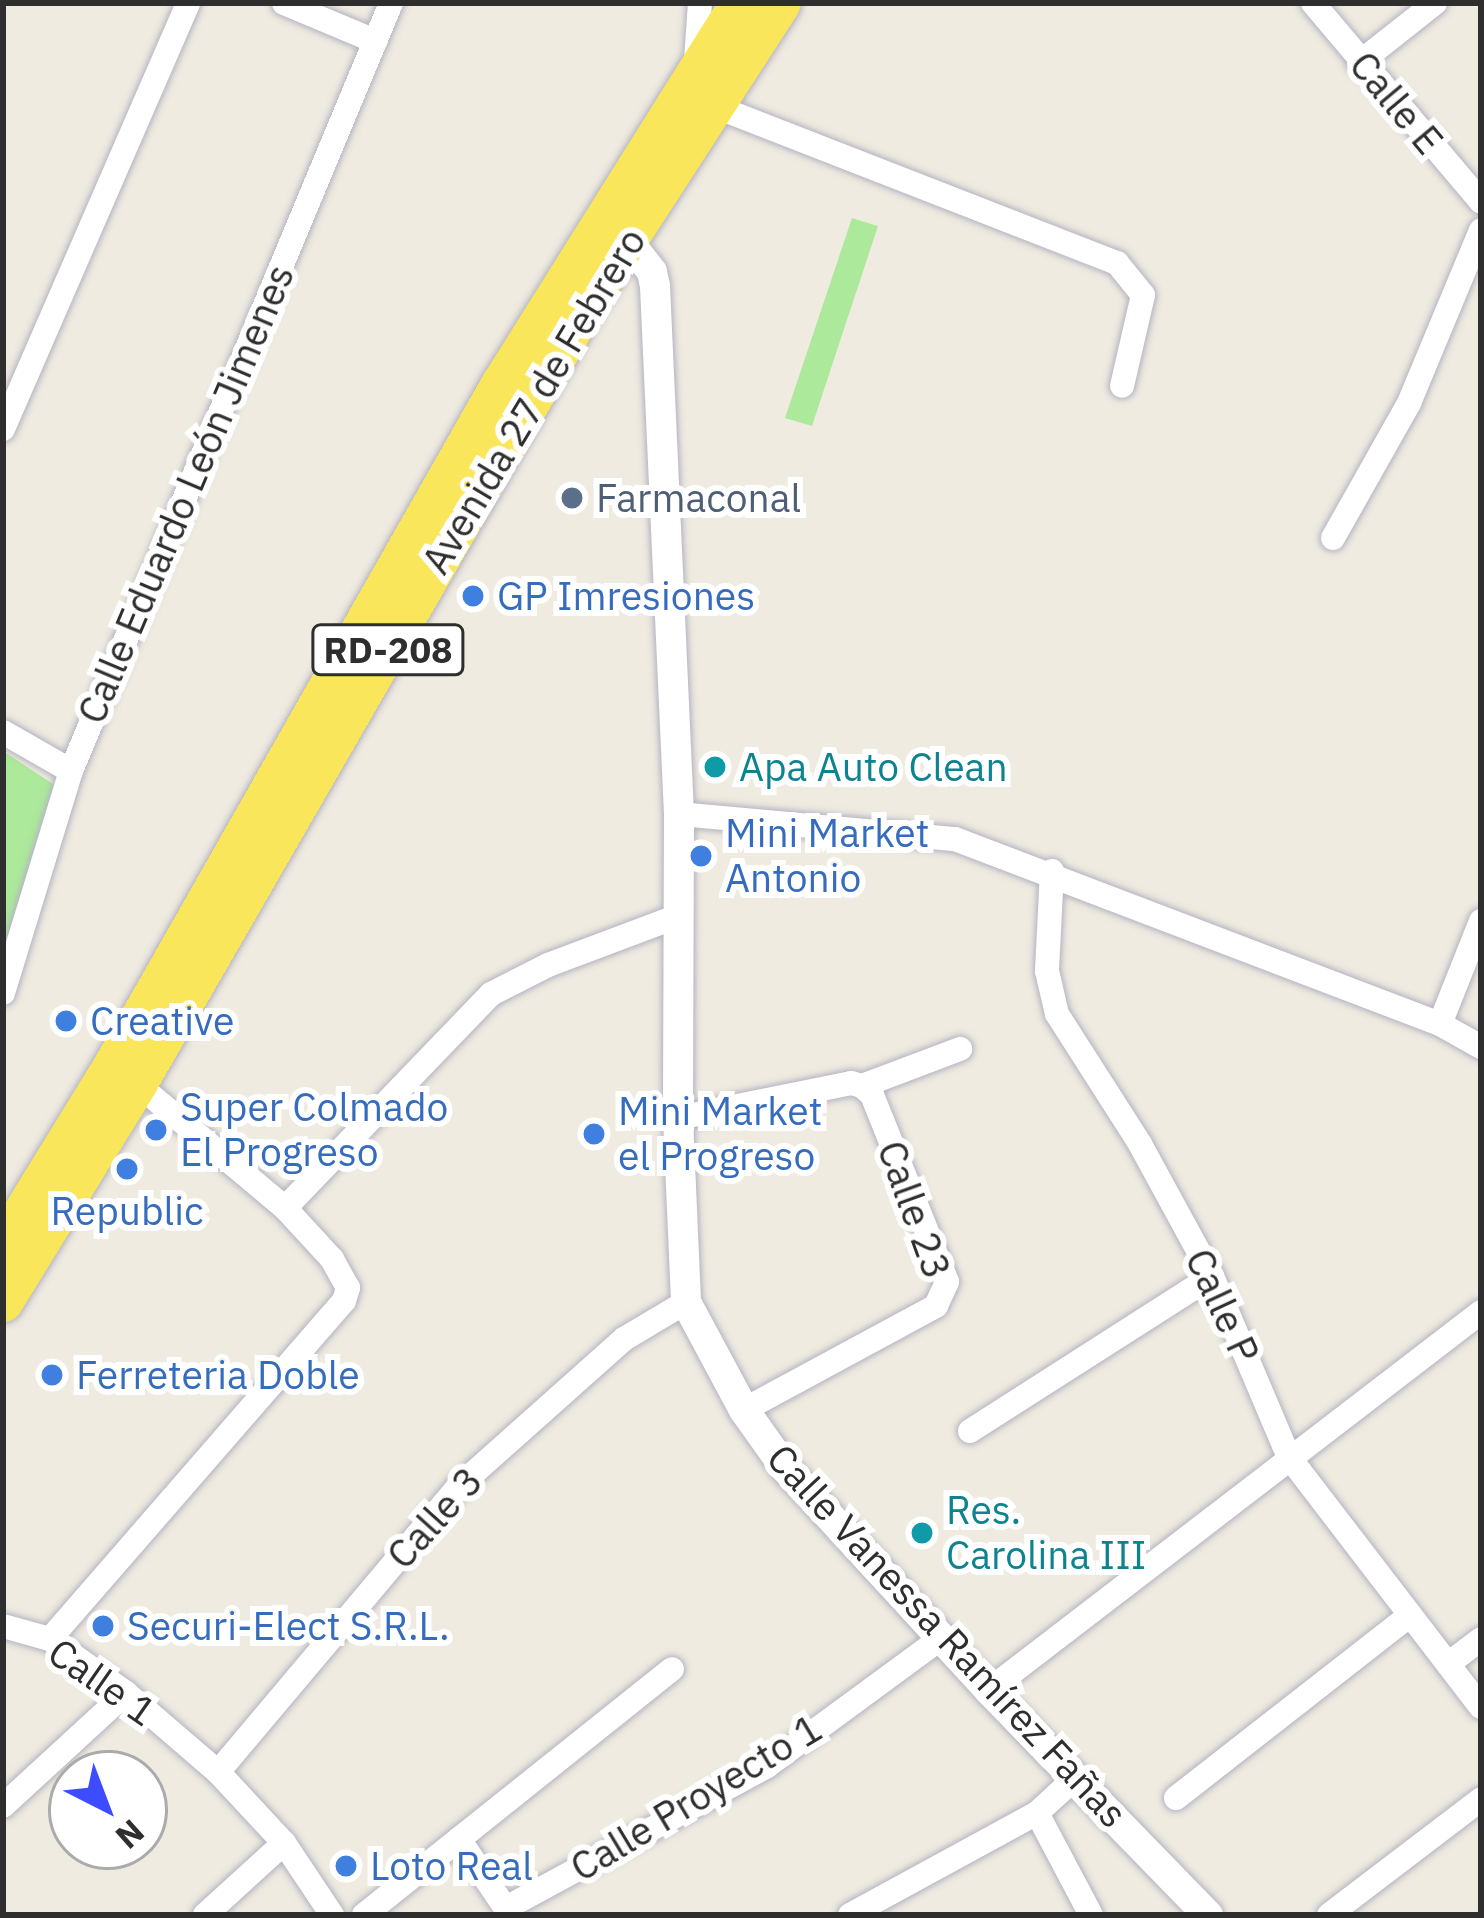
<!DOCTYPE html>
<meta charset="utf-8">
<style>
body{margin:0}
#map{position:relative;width:1484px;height:1918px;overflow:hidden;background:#f0ebe0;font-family:"IBM Plex Sans",sans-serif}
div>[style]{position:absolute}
.green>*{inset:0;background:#ace99a}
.roads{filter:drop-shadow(0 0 3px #b4b4c2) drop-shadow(0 0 3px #b4b4c2)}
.minor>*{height:24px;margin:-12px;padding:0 12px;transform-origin:12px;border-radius:12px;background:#fff}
.tertiary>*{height:30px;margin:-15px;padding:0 15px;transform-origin:15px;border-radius:15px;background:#fff}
.primary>*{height:39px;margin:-19.5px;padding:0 19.5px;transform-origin:19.5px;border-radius:19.5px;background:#f9e65b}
.dots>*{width:33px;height:33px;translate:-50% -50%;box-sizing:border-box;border:6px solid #fff;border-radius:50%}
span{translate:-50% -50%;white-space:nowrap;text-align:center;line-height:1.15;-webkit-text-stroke:12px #fff;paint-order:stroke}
.shield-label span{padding:3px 9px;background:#fff;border:3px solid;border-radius:9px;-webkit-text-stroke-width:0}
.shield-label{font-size:36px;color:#2e2e2e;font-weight:700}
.street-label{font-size:39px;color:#2e2e2e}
.service-label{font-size:39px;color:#4e5e75}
.left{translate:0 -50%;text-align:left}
.shop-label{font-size:39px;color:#366cbe}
.culture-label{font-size:39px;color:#0d838f}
.frame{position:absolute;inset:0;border:6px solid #2e2e2e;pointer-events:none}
.north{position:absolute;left:48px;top:1750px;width:120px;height:120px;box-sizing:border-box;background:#fff;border:3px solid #ababab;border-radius:50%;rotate:138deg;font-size:33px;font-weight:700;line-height:48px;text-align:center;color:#2e2e2e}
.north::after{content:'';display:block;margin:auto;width:42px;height:54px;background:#3e4cff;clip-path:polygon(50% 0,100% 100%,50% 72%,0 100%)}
</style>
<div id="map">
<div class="green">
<div style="clip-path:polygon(852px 218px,878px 226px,812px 426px,785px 418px)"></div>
<div style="clip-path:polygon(3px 751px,65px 792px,3px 971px)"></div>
</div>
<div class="roads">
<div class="minor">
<div style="left:284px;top:3px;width:99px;rotate:22.7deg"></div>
<div style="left:1313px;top:3px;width:260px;rotate:49.8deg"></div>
<div style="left:696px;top:60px;width:57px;rotate:-86deg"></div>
<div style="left:1359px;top:63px;width:97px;rotate:-38.3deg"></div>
<div style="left:710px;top:98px;width:9px;rotate:63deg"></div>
<div style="left:714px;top:106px;width:433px;rotate:21.3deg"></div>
<div style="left:1117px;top:263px;width:41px;rotate:50.9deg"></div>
<div style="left:1143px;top:295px;width:93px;rotate:103deg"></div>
<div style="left:3px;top:429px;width:464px;rotate:-66.5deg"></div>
<div style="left:1333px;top:538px;width:155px;rotate:-60.6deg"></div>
<div style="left:1409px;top:403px;width:187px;rotate:-67.4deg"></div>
<div style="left:3px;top:732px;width:78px;rotate:29.8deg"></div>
<div style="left:679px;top:814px;width:277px;rotate:5.2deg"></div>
<div style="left:955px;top:839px;width:519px;rotate:20.88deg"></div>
<div style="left:1440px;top:1024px;width:47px;rotate:29.3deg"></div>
<div style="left:1052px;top:871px;width:100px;rotate:92.9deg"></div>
<div style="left:1047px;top:971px;width:44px;rotate:76.9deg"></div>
<div style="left:1057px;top:1014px;width:154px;rotate:57.4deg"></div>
<div style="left:1140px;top:1144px;width:150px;rotate:61.4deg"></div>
<div style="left:1212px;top:1276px;width:197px;rotate:67deg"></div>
<div style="left:1289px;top:1457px;width:315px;rotate:52.5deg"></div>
<div style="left:3px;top:993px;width:232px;rotate:-73deg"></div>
<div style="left:71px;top:771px;width:832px;rotate:-67.38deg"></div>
<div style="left:1440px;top:1024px;width:111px;rotate:-68.3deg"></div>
<div style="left:862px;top:1086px;width:105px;rotate:-20.7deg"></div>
<div style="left:678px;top:1118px;width:177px;rotate:-11.4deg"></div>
<div style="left:851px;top:1083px;width:11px;rotate:15deg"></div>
<div style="left:862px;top:1086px;width:13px;rotate:42deg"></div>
<div style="left:872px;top:1095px;width:201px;rotate:68.1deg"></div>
<div style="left:947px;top:1282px;width:26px;rotate:115deg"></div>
<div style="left:936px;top:1306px;width:218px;rotate:151.6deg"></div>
<div style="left:285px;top:1208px;width:297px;rotate:-46.1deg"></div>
<div style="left:491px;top:994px;width:64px;rotate:-27deg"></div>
<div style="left:548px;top:965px;width:137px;rotate:-20.6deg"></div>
<div style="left:970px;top:1431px;width:287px;rotate:-32.6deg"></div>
<div style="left:3px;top:1626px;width:49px;rotate:15.5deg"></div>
<div style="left:50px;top:1639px;width:93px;rotate:35.4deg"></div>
<div style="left:126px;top:1693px;width:121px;rotate:40.7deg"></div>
<div style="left:218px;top:1772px;width:97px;rotate:47.1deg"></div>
<div style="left:284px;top:1843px;width:87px;rotate:56.3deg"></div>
<div style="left:50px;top:1639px;width:448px;rotate:-49deg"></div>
<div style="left:344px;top:1301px;width:14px;rotate:-73deg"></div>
<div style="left:348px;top:1288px;width:33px;rotate:-119deg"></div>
<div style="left:332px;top:1259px;width:69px;rotate:-132.7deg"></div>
<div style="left:285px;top:1208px;width:193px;rotate:-140deg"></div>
<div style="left:1448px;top:1664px;width:41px;rotate:-37.1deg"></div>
<div style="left:989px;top:1690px;width:620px;rotate:-37.53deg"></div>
<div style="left:218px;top:1772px;width:374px;rotate:-49.9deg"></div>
<div style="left:459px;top:1486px;width:221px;rotate:-41.7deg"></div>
<div style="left:624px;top:1339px;width:72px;rotate:-30.8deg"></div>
<div style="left:1176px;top:1798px;width:297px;rotate:-38deg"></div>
<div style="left:3px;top:1806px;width:167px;rotate:-42.6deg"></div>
<div style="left:1037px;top:1813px;width:115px;rotate:62.1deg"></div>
<div style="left:459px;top:1839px;width:92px;rotate:56.1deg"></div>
<div style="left:506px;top:1908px;width:297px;rotate:-28.5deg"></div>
<div style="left:767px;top:1766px;width:215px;rotate:-36.3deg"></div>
<div style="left:205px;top:1915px;width:107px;rotate:-42.3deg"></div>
<div style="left:364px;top:1915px;width:394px;rotate:-38.6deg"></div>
<div style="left:850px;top:1915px;width:213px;rotate:-28.6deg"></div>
<div style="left:1037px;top:1813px;width:52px;rotate:-42.6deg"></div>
<div style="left:1329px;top:1915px;width:191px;rotate:-37.3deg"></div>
</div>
<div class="tertiary">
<div style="left:614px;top:233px;width:16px;rotate:30deg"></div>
<div style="left:628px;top:241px;width:39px;rotate:52deg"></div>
<div style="left:652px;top:272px;width:14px;rotate:78deg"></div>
<div style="left:655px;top:286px;width:529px;rotate:87.4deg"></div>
<div style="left:679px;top:814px;width:304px;rotate:90.2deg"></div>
<div style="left:678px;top:1118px;width:184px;rotate:87.5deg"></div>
<div style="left:686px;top:1302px;width:123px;rotate:61.8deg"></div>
<div style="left:744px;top:1410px;width:71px;rotate:54.7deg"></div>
<div style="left:785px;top:1468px;width:301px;rotate:47.4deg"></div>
<div style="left:989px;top:1690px;width:314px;rotate:45.8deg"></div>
</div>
<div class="primary">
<div style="left:3px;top:1243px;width:210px;rotate:-58.4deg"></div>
<div style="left:113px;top:1064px;width:782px;rotate:-60.36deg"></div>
<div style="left:500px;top:384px;width:450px;rotate:-57.9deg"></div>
<div style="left:3px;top:1302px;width:256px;rotate:-58.4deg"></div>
<div style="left:137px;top:1084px;width:907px;rotate:-60.04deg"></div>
<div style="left:590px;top:298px;width:351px;rotate:-57.1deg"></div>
</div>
</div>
<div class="dots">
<div style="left:572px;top:498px;background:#5c6f8a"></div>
<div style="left:473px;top:596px;background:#3f7fe0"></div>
<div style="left:715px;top:767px;background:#0f9aa8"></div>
<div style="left:701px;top:856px;background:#3f7fe0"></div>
<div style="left:66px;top:1021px;background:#3f7fe0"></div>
<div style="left:156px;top:1130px;background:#3f7fe0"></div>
<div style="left:594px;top:1134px;background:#3f7fe0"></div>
<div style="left:127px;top:1169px;background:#3f7fe0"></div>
<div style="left:52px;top:1375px;background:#3f7fe0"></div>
<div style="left:922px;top:1533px;background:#0f9aa8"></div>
<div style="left:103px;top:1626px;background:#3f7fe0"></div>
<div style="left:346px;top:1866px;background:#3f7fe0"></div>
</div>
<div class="shield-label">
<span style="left:388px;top:650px">RD-208</span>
</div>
<div class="street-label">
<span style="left:1396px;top:103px;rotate:50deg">Calle E</span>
<span style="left:534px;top:401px;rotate:-59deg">Avenida 27 de Febrero</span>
<span style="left:186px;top:494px;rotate:-67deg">Calle Eduardo León Jimenes</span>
<span style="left:914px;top:1210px;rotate:70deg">Calle 23</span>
<span style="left:1222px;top:1306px;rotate:65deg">Calle P</span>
<span style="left:435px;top:1518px;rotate:-48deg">Calle 3</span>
<span style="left:947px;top:1636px;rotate:47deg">Calle Vanessa Ramírez Fañas</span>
<span style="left:102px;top:1682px;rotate:35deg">Calle 1</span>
<span style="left:696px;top:1798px;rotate:-31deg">Calle Proyecto 1</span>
</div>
<div class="service-label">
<span class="left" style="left:596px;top:498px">Farmaconal</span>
</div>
<div class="shop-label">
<span class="left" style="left:497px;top:596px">GP Imresiones</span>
<span class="left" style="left:725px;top:856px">Mini Market<br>Antonio</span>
<span class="left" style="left:90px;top:1021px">Creative</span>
<span class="left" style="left:180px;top:1130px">Super Colmado<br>El Progreso</span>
<span class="left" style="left:618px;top:1134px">Mini Market<br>el Progreso</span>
<span style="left:127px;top:1211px">Republic</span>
<span class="left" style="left:76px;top:1375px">Ferreteria Doble</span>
<span class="left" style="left:127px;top:1626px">Securi-Elect S.R.L.</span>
<span class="left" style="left:370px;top:1866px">Loto Real</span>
</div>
<div class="culture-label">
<span class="left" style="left:739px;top:767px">Apa Auto Clean</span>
<span class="left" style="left:946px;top:1533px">Res.<br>Carolina III</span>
</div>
<div class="frame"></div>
<div class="north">N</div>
</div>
